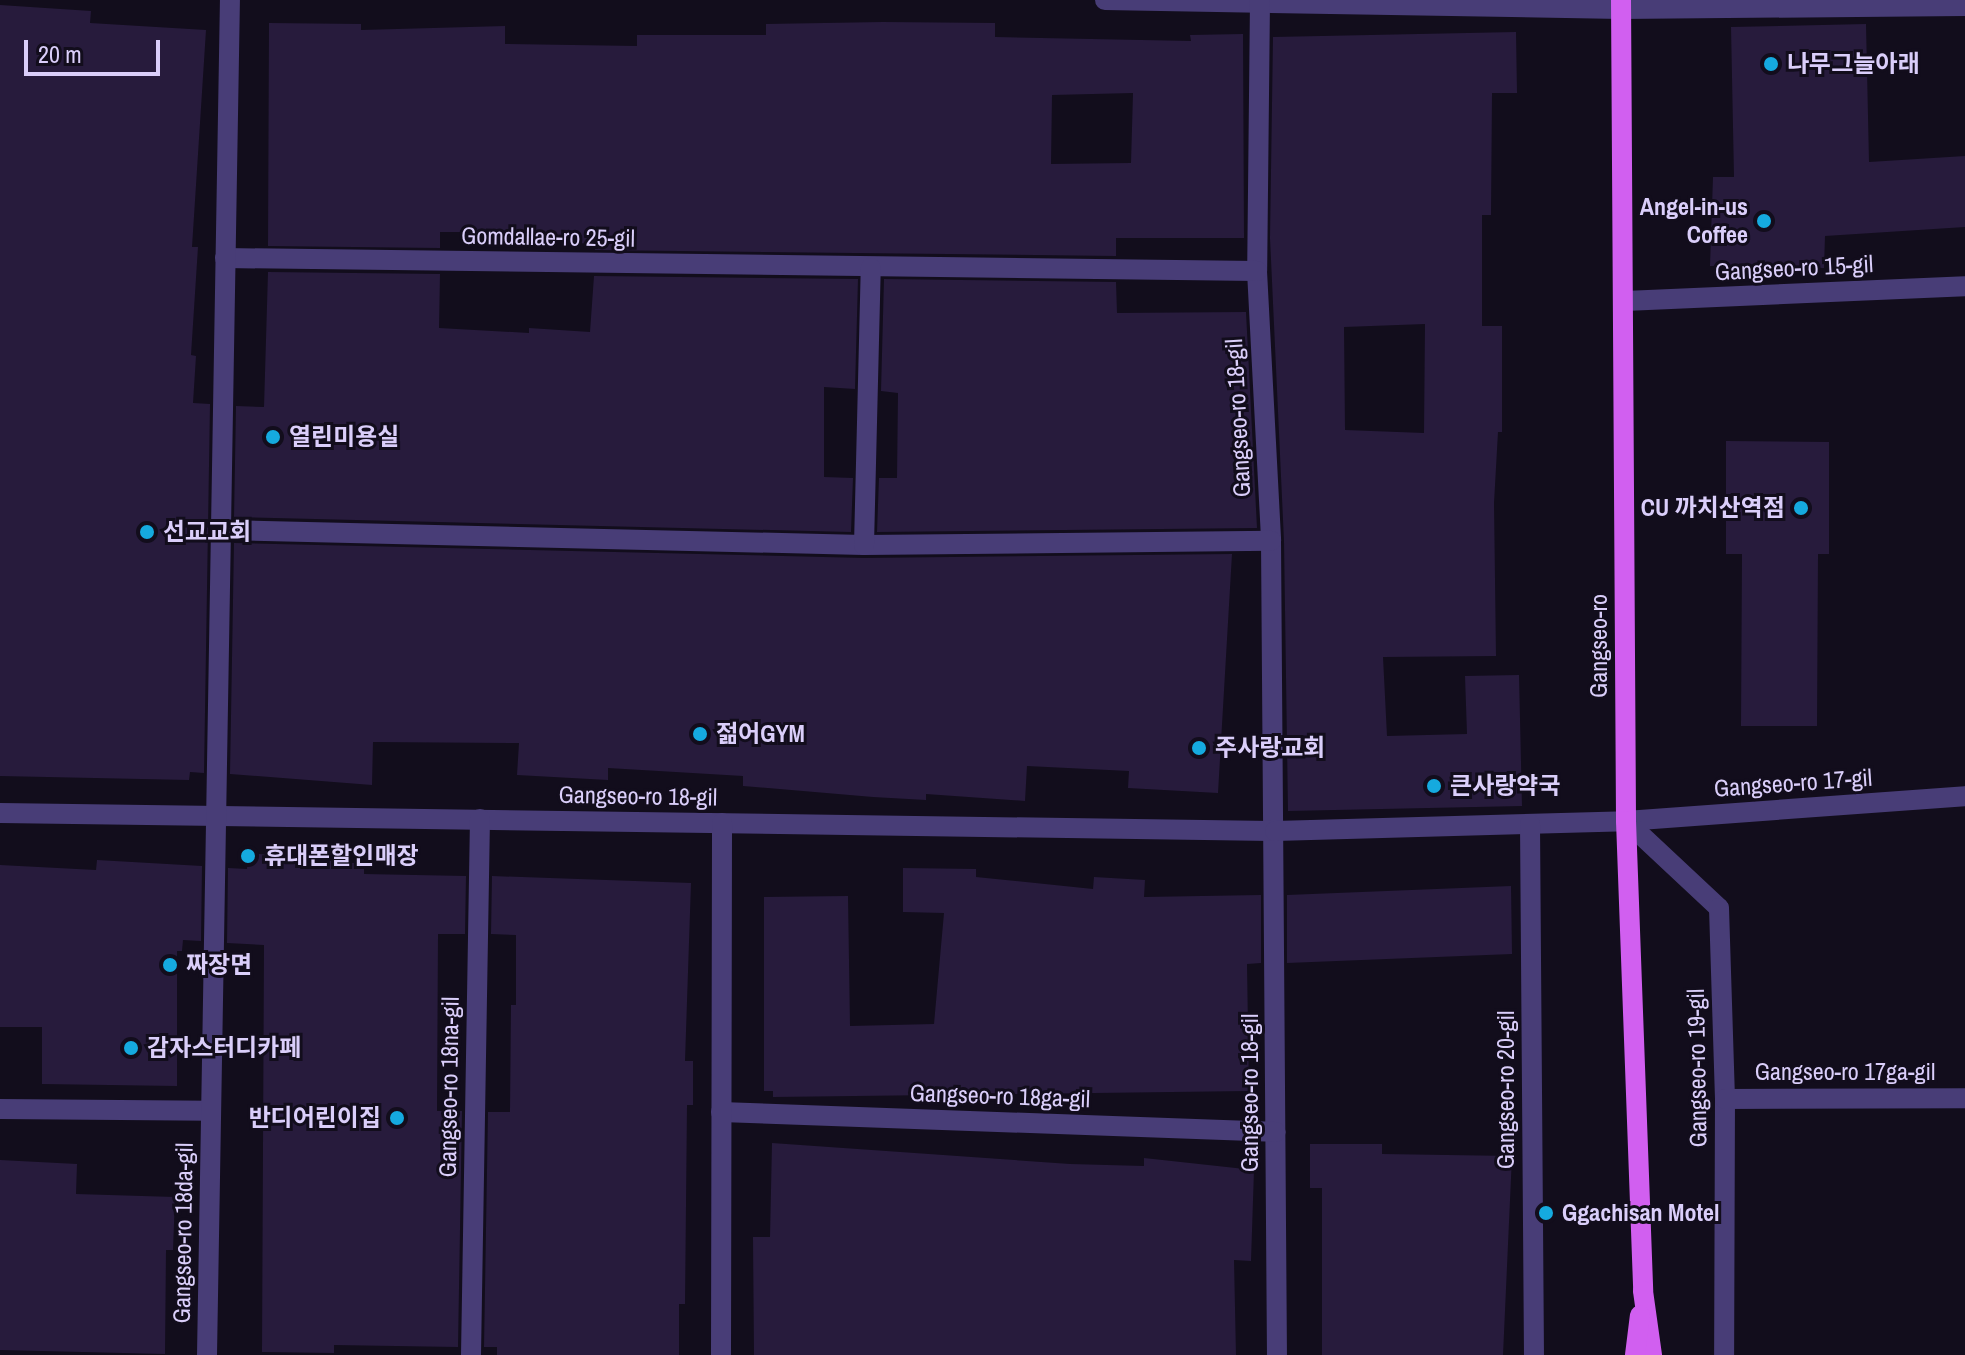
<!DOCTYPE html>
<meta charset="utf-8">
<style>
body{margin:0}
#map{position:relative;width:1965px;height:1355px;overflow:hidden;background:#120d1c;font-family:"Archivo Narrow","Noto Sans KR",sans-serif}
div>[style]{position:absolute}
.building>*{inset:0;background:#271b3c}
.minor>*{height:20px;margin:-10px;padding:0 10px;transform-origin:10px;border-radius:10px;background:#483d77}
.major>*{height:20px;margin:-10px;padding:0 10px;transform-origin:10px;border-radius:10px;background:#d15ff0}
.dots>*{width:22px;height:22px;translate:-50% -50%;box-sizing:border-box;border:4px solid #120d1c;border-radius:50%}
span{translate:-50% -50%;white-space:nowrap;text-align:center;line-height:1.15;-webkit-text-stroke:6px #120d1c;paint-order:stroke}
.poi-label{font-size:24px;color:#dacefa;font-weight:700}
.left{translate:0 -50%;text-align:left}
.right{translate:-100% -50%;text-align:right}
.street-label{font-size:24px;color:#dacefa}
.scale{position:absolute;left:24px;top:40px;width:136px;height:36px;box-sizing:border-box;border:4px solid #dacefa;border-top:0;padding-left:10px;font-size:24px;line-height:28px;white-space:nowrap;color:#dacefa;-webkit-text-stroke:6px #120d1c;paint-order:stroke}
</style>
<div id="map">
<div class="building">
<div style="clip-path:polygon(0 5px,91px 11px,90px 23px,206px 30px,192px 247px,198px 247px,191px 355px,196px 356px,193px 403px,210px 404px,204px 773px,190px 772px,189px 780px,0 776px)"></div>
<div style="clip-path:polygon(evenodd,883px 22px,995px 23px,995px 37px,1191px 41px,1190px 35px,1243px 34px,1244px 238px,1116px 238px,1116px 256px,595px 250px,595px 244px,522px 240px,522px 232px,440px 232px,440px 248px,268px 246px,269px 23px,361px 24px,361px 30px,505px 26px,505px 44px,637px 46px,637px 35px,766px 35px,766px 24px,883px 22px,1133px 93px,1131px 163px,1051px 164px,1052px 95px,1133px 93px)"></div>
<div style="clip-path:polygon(1866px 24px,1869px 162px,1965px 156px,1965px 227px,1825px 236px,1824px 268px,1710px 266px,1713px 177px,1734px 177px,1731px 27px)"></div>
<div style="clip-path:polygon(evenodd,1516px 32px,1517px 93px,1492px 93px,1491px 215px,1482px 215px,1482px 326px,1502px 326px,1502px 432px,1498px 432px,1494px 503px,1496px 656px,1383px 657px,1387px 736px,1467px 734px,1465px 676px,1519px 675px,1522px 806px,1288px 811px,1284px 541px,1270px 238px,1273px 37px,1516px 32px,1425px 324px,1424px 433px,1345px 430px,1344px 327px,1425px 324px)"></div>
<div style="clip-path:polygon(268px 272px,440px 274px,439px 328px,529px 333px,529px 328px,590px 332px,594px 276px,858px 279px,855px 389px,824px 387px,824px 477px,853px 478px,851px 532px,234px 517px,236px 406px,264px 407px)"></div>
<div style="clip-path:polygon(884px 279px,1116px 282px,1117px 313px,1246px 312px,1257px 528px,877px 532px,879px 478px,897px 478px,898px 393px,881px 391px)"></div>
<div style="clip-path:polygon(1726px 441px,1829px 442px,1829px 554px,1818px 554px,1817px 726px,1741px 726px,1742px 554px,1726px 554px)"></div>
<div style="clip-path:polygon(234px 543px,864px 558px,1232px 554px,1218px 793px,1128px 788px,1129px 771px,1027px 766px,1025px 801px,926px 794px,926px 800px,873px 797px,743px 786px,743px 776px,608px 768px,608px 780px,517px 775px,519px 743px,373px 742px,372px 785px,230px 774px)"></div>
<div style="clip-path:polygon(248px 853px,364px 864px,364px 874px,466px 876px,465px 934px,438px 934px,437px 1111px,462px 1111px,458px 1347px,334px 1345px,334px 1353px,262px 1352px,264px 945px,227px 943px,228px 868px,247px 869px)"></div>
<div style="clip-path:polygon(97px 860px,202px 866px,201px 941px,183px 940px,182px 951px,177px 951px,177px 1086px,42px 1084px,42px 1027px,0 1027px,0 865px,96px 870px)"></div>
<div style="clip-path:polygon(903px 868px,976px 869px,976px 877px,1093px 889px,1094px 877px,1145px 880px,1144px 897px,1261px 895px,1261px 963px,1247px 964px,1249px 1091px,773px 1097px,773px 1091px,764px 1091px,764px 897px,848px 896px,850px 1026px,934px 1024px,944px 913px,903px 912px)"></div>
<div style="clip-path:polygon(492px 876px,691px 883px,685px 1061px,693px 1061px,693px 1105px,687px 1105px,685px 1304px,679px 1304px,679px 1355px,497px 1355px,497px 1347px,484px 1347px,488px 1112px,510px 1112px,511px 1005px,516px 1005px,516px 935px,491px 934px)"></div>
<div style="clip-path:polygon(1511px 886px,1512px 954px,1287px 963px,1287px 895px)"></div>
<div style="clip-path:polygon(772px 1143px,1070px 1164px,1144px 1166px,1144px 1158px,1254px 1170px,1251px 1261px,1234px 1260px,1236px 1355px,754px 1355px,753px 1237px,770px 1237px)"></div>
<div style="clip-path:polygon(1310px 1144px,1382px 1144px,1382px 1154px,1512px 1156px,1503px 1355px,1322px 1355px,1322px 1188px,1310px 1188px)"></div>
<div style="clip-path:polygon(0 1160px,77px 1164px,76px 1194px,175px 1197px,173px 1250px,166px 1250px,165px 1354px,0 1350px)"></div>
</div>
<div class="minor">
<div style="left:1105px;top:0;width:516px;rotate:1deg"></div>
<div style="left:1621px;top:9px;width:344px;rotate:-0.5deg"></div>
<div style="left:1260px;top:0;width:271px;rotate:90.6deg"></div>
<div style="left:1257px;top:271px;width:270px;rotate:87deg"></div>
<div style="left:1271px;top:541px;width:814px;rotate:89.58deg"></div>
<div style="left:225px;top:258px;width:1032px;rotate:0.72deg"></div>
<div style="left:1625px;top:301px;width:340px;rotate:-2.5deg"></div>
<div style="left:220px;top:530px;width:644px;rotate:1.33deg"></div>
<div style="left:864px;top:545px;width:407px;rotate:-0.6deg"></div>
<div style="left:864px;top:545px;width:277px;rotate:-88.6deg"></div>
<div style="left:0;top:813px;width:1275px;rotate:0.81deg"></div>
<div style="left:1275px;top:831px;width:351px;rotate:-1.6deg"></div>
<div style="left:1626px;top:821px;width:340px;rotate:-4.2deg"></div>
<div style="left:1626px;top:821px;width:127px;rotate:43.1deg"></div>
<div style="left:1719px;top:908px;width:191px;rotate:88.2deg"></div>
<div style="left:1725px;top:1099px;width:256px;rotate:90.2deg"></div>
<div style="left:1530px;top:824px;width:531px;rotate:89.57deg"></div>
<div style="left:1725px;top:1099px;width:240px;rotate:-0.2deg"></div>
<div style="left:0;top:1109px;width:210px;rotate:0.5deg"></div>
<div style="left:721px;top:1112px;width:555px;rotate:2.06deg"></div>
<div style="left:207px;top:1355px;width:1355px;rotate:-89.03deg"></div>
<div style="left:471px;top:1355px;width:536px;rotate:-89.04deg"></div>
<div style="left:721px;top:1355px;width:532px;rotate:-89.89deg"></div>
</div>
<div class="major">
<div style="left:1621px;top:0;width:821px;rotate:89.65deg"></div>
<div style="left:1626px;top:821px;width:470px;rotate:87.9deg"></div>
<div style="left:1643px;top:1291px;width:65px;rotate:82deg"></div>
<div style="left:1635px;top:1355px;width:40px;rotate:-82.9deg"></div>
</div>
<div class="dots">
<div style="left:1771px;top:64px;background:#15aadf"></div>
<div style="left:1764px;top:221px;background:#15aadf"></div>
<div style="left:273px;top:437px;background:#15aadf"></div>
<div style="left:1801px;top:508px;background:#15aadf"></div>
<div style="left:147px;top:532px;background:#15aadf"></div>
<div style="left:700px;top:734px;background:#15aadf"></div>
<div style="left:1199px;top:748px;background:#15aadf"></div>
<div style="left:1434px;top:786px;background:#15aadf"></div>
<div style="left:248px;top:856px;background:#15aadf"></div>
<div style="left:170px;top:965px;background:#15aadf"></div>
<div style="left:131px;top:1048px;background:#15aadf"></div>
<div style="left:397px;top:1118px;background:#15aadf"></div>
<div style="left:1546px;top:1213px;background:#15aadf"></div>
</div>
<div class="poi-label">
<span class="left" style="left:1787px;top:64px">나무그늘아래</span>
<span class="right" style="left:1748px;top:221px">Angel-in-us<br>Coffee</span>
<span class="left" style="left:289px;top:437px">열린미용실</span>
<span class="right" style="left:1785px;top:508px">CU 까치산역점</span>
<span class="left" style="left:163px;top:532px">선교교회</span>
<span class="left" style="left:716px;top:734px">젊어GYM</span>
<span class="left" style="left:1215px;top:748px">주사랑교회</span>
<span class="left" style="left:1450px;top:786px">큰사랑약국</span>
<span class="left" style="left:264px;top:856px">휴대폰할인매장</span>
<span class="left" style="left:186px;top:965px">짜장면</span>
<span class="left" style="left:147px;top:1048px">감자스터디카페</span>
<span class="right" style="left:381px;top:1118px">반디어린이집</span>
<span class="left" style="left:1562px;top:1213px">Ggachisan Motel</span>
</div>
<div class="street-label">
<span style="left:548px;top:237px;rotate:1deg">Gomdallae-ro 25-gil</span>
<span style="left:1794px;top:268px;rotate:-3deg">Gangseo-ro 15-gil</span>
<span style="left:1238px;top:418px;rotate:-93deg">Gangseo-ro 18-gil</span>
<span style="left:1599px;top:646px;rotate:-90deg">Gangseo-ro</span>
<span style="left:1793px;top:783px;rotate:-4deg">Gangseo-ro 17-gil</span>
<span style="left:638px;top:796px;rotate:1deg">Gangseo-ro 18-gil</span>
<span style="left:1697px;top:1068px;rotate:-91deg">Gangseo-ro 19-gil</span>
<span style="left:1845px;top:1072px">Gangseo-ro 17ga-gil</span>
<span style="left:449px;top:1087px;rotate:-89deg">Gangseo-ro 18na-gil</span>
<span style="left:1506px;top:1090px;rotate:-90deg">Gangseo-ro 20-gil</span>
<span style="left:1250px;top:1093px;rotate:-90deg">Gangseo-ro 18-gil</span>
<span style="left:1000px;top:1096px;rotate:2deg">Gangseo-ro 18ga-gil</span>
<span style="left:183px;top:1233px;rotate:-89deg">Gangseo-ro 18da-gil</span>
</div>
<div class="scale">20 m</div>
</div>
